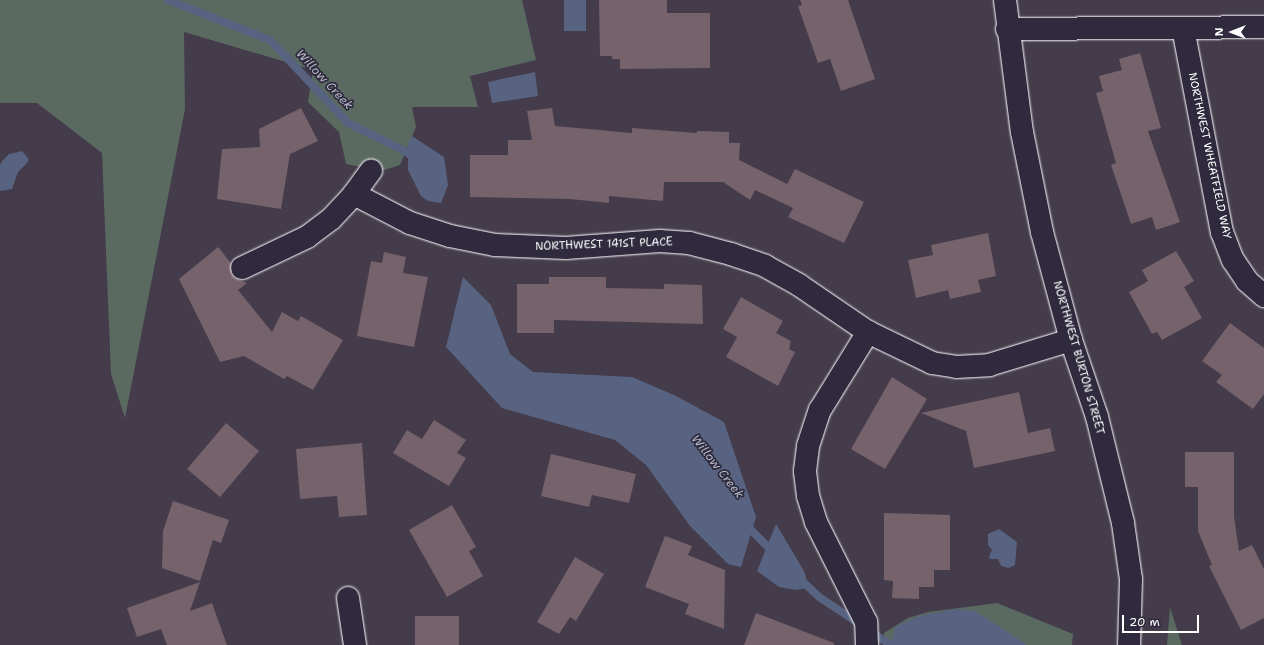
<!DOCTYPE html>
<style>
body{margin:0}
#map{position:relative;width:1264px;height:645px;overflow:hidden;background:#443b4b;font-family:"Shantell Sans",sans-serif}
div>[style]{position:absolute}
.green>*{inset:0;background:#5a6a61}
.water>*{inset:0;background:#576380}
.stream>*{height:8px;margin:-4px;padding:0 4px;transform-origin:4px;border-radius:4px;background:#576380}
.building>*{inset:0;background:#76626b}
.roads{filter:drop-shadow(0 0 1px #fff) drop-shadow(0 0 1px #fff)}
.street>*{height:22px;margin:-11px;padding:0 11px;transform-origin:11px;border-radius:11px;background:#2f2a3d}
span{translate:-50% -50%;white-space:nowrap;text-align:center;line-height:1.15;-webkit-text-stroke:3.5px #2f2a3d;paint-order:stroke}
.street-label{font-size:11px;color:#fff}
.water-label{font-size:12px;color:#b3b9c6;font-style:italic}
.north{position:absolute;left:1212px;top:12px;width:40px;height:40px;-webkit-text-stroke:3px #2f2a3d;paint-order:stroke;rotate:270deg;font-size:11px;font-weight:700;line-height:16px;text-align:center;color:#fff}
.north::after{content:'';display:block;margin:auto;width:14px;height:18px;background:#fff;clip-path:polygon(50% 0,100% 100%,50% 72%,0 100%)}
.scale{position:absolute;left:1122px;top:615px;width:77px;height:18px;box-sizing:border-box;border:2px solid #fff;border-top:0;padding-left:5px;font-size:12px;line-height:14px;white-space:nowrap;color:#fff;-webkit-text-stroke:3px #2f2a3d;paint-order:stroke}
</style>
<div id="map">
<div class="green">
<div style="clip-path:polygon(0 0,522px 0,536px 60px,470px 76px,478px 107px,412px 107px,416px 127px,400px 165px,381px 171px,346px 164px,339px 132px,308px 102px,313px 70px,184px 32px,185px 109px,125px 418px,111px 374px,102px 153px,37px 103px,0 103px)"></div>
<div style="clip-path:polygon(997px 603px,1073px 634px,1072px 645px,885px 645px,884px 633px,908px 618px,928px 612px)"></div>
<div style="clip-path:polygon(1170px 607px,1182px 645px,1167px 645px)"></div>
</div>
<div class="water">
<div style="clip-path:polygon(564px 0,586px 0,586px 31px,564px 31px)"></div>
<div style="clip-path:polygon(535px 72px,538px 96px,492px 103px,488px 82px)"></div>
<div style="clip-path:polygon(412px 136px,444px 157px,448px 185px,441px 203px,428px 201px,421px 196px,408px 170px,408px 143px)"></div>
<div style="clip-path:polygon(22px 151px,28px 158px,28px 162px,18px 172px,12px 189px,0 191px,0 165px,2px 161px,9px 154px)"></div>
<div style="clip-path:polygon(463px 277px,491px 305px,510px 354px,533px 372px,632px 377px,676px 396px,724px 422px,756px 517px,741px 567px,728px 564px,690px 526px,646px 465px,615px 440px,502px 408px,446px 347px)"></div>
<div style="clip-path:polygon(776px 524px,804px 571px,809px 588px,796px 590px,779px 587px,757px 571px)"></div>
<div style="clip-path:polygon(999px 529px,1017px 542px,1015px 565px,1009px 568px,1001px 566px,998px 559px,990px 559px,989px 556px,992px 550px,988px 545px,988px 534px)"></div>
<div style="clip-path:polygon(955px 609px,975px 611px,1027px 645px,891px 645px,895px 627px,920px 616px)"></div>
</div>
<div class="stream">
<div style="left:168px;top:0;width:110px;rotate:21.4deg"></div>
<div style="left:270px;top:40px;width:114px;rotate:46.8deg"></div>
<div style="left:348px;top:123px;width:64px;rotate:26.2deg"></div>
<div style="left:405px;top:151px;width:16px;rotate:40deg"></div>
<div style="left:746px;top:525px;width:40px;rotate:45deg"></div>
<div style="left:802px;top:581px;width:23px;rotate:43deg"></div>
<div style="left:819px;top:597px;width:49px;rotate:33.4deg"></div>
<div style="left:870px;top:631px;width:25px;rotate:34deg"></div>
<div style="left:891px;top:645px;width:11px"></div>
</div>
<div class="building">
<div style="clip-path:polygon(599px 0,667px 0,667px 13px,710px 13px,710px 68px,620px 69px,620px 59px,612px 59px,612px 56px,600px 56px)"></div>
<div style="clip-path:polygon(800px 0,848px 0,875px 79px,841px 91px,830px 59px,818px 63px,798px 6px,802px 5px)"></div>
<div style="clip-path:polygon(1140px 53px,1161px 128px,1148px 131px,1180px 222px,1156px 230px,1152px 217px,1131px 224px,1111px 165px,1116px 163px,1096px 93px,1103px 91px,1099px 76px,1122px 70px,1119px 59px)"></div>
<div style="clip-path:polygon(301px 108px,318px 141px,290px 154px,281px 209px,217px 199px,222px 149px,260px 147px,259px 129px)"></div>
<div style="clip-path:polygon(552px 108px,555px 126px,632px 133px,632px 128px,697px 133px,697px 131px,729px 132px,729px 143px,740px 143px,739px 160px,787px 184px,795px 169px,864px 202px,844px 243px,788px 217px,793px 208px,755px 190px,750px 200px,723px 182px,664px 182px,663px 201px,609px 196px,609px 203px,570px 199px,470px 197px,470px 155px,508px 155px,508px 140px,532px 140px,527px 111px)"></div>
<div style="clip-path:polygon(988px 233px,996px 276px,978px 280px,981px 292px,950px 299px,948px 290px,916px 298px,908px 260px,933px 255px,931px 245px)"></div>
<div style="clip-path:polygon(218px 247px,231px 263px,231px 274px,235px 278px,247px 283px,238px 290px,272px 332px,282px 312px,298px 321px,301px 316px,343px 340px,313px 390px,287px 376px,284px 379px,244px 356px,220px 362px,179px 279px)"></div>
<div style="clip-path:polygon(1176px 251px,1194px 281px,1184px 287px,1202px 318px,1162px 340px,1157px 332px,1152px 334px,1129px 292px,1148px 281px,1142px 270px)"></div>
<div style="clip-path:polygon(384px 252px,406px 257px,403px 273px,428px 277px,414px 347px,357px 336px,371px 261px,382px 263px)"></div>
<div style="clip-path:polygon(549px 277px,606px 277px,606px 288px,664px 289px,664px 284px,702px 285px,703px 324px,554px 320px,554px 333px,517px 333px,517px 284px,549px 284px)"></div>
<div style="clip-path:polygon(741px 297px,783px 321px,776px 333px,791px 341px,789px 349px,795px 352px,778px 386px,726px 357px,737px 337px,723px 329px)"></div>
<div style="clip-path:polygon(1230px 323px,1264px 348px,1264px 394px,1253px 409px,1216px 382px,1222px 375px,1202px 361px)"></div>
<div style="clip-path:polygon(892px 377px,927px 399px,885px 469px,851px 449px)"></div>
<div style="clip-path:polygon(1019px 392px,1028px 433px,1050px 428px,1055px 451px,974px 468px,966px 431px,921px 413px)"></div>
<div style="clip-path:polygon(434px 420px,466px 440px,457px 453px,466px 458px,449px 486px,393px 453px,407px 430px,422px 439px)"></div>
<div style="clip-path:polygon(226px 423px,259px 451px,220px 497px,187px 469px)"></div>
<div style="clip-path:polygon(362px 443px,367px 515px,339px 517px,337px 496px,300px 499px,296px 449px)"></div>
<div style="clip-path:polygon(1185px 452px,1234px 452px,1234px 516px,1239px 551px,1252px 545px,1264px 569px,1264px 618px,1241px 630px,1209px 566px,1212px 565px,1198px 531px,1198px 487px,1185px 487px)"></div>
<div style="clip-path:polygon(551px 454px,636px 474px,629px 503px,592px 495px,589px 507px,541px 496px)"></div>
<div style="clip-path:polygon(173px 501px,229px 520px,221px 543px,213px 540px,200px 581px,162px 568px,163px 531px)"></div>
<div style="clip-path:polygon(452px 505px,476px 547px,469px 551px,483px 576px,447px 597px,409px 530px)"></div>
<div style="clip-path:polygon(884px 513px,950px 515px,950px 570px,934px 570px,934px 587px,919px 587px,919px 599px,892px 598px,893px 581px,884px 580px)"></div>
<div style="clip-path:polygon(665px 536px,692px 546px,688px 555px,725px 570px,724px 629px,685px 614px,689px 604px,645px 587px)"></div>
<div style="clip-path:polygon(575px 557px,604px 574px,576px 621px,570px 617px,559px 634px,537px 622px)"></div>
<div style="clip-path:polygon(200px 582px,190px 611px,212px 603px,227px 645px,167px 645px,161px 629px,137px 637px,127px 608px)"></div>
<div style="clip-path:polygon(756px 613px,834px 643px,834px 645px,744px 645px)"></div>
<div style="clip-path:polygon(415px 616px,459px 616px,459px 645px,415px 645px)"></div>
</div>
<div class="roads">
<div class="street">
<div style="left:1005px;top:0;width:133px;rotate:82.7deg"></div>
<div style="left:1022px;top:132px;width:102px;rotate:78.7deg"></div>
<div style="left:1042px;top:232px;width:112px;rotate:75deg"></div>
<div style="left:1071px;top:340px;width:81px;rotate:71.3deg"></div>
<div style="left:1097px;top:417px;width:109px;rotate:76.2deg"></div>
<div style="left:1123px;top:523px;width:57px;rotate:81.9deg"></div>
<div style="left:1131px;top:579px;width:66px;rotate:91.7deg"></div>
<div style="left:1183px;top:28px;width:208px;rotate:79.2deg"></div>
<div style="left:1222px;top:232px;width:30px;rotate:69deg"></div>
<div style="left:1233px;top:260px;width:25px;rotate:56deg"></div>
<div style="left:1247px;top:281px;width:23px;rotate:41deg"></div>
<div style="left:1007px;top:29px;width:257px;rotate:-0.4deg"></div>
<div style="left:354px;top:194px;width:29px;rotate:-54deg"></div>
<div style="left:242px;top:268px;width:72px;rotate:-25.5deg"></div>
<div style="left:307px;top:237px;width:30px;rotate:-37deg"></div>
<div style="left:331px;top:219px;width:34px;rotate:-47deg"></div>
<div style="left:354px;top:194px;width:63px;rotate:27.4deg"></div>
<div style="left:410px;top:223px;width:42px;rotate:18deg"></div>
<div style="left:450px;top:236px;width:46px;rotate:11.3deg"></div>
<div style="left:495px;top:245px;width:71px;rotate:2.4deg"></div>
<div style="left:566px;top:248px;width:94px;rotate:-4.3deg"></div>
<div style="left:660px;top:241px;width:29px;rotate:4deg"></div>
<div style="left:689px;top:243px;width:43px;rotate:14.7deg"></div>
<div style="left:731px;top:254px;width:36px;rotate:19deg"></div>
<div style="left:765px;top:266px;width:39px;rotate:29deg"></div>
<div style="left:799px;top:285px;width:83px;rotate:34.3deg"></div>
<div style="left:868px;top:332px;width:71px;rotate:25.8deg"></div>
<div style="left:932px;top:363px;width:24px;rotate:9deg"></div>
<div style="left:956px;top:367px;width:33px;rotate:-3deg"></div>
<div style="left:989px;top:365px;width:86px;rotate:-17deg"></div>
<div style="left:348px;top:598px;width:48px;rotate:81.5deg"></div>
<div style="left:867px;top:645px;width:23px;rotate:-92deg"></div>
<div style="left:866px;top:622px;width:112px;rotate:-116.6deg"></div>
<div style="left:816px;top:522px;width:27px;rotate:-107deg"></div>
<div style="left:808px;top:496px;width:25px;rotate:-97deg"></div>
<div style="left:805px;top:471px;width:25px;rotate:-83deg"></div>
<div style="left:808px;top:446px;width:38px;rotate:-72deg"></div>
<div style="left:820px;top:410px;width:92px;rotate:-58.4deg"></div>
</div>
</div>
<div class="street-label">
<span style="left:1209px;top:156px;rotate:78deg">NORTHWEST WHEATFIELD WAY</span>
<span style="left:604px;top:245px;rotate:-2deg">NORTHWEST 141ST PLACE</span>
<span style="left:1078px;top:358px;rotate:74deg">NORTHWEST BURTON STREET</span>
</div>
<div class="water-label">
<span style="left:324px;top:80px;rotate:47deg">Willow Creek</span>
<span style="left:717px;top:467px;rotate:52deg">Willow Creek</span>
</div>
<div class="north">N</div>
<div class="scale">20 m</div>
</div>
